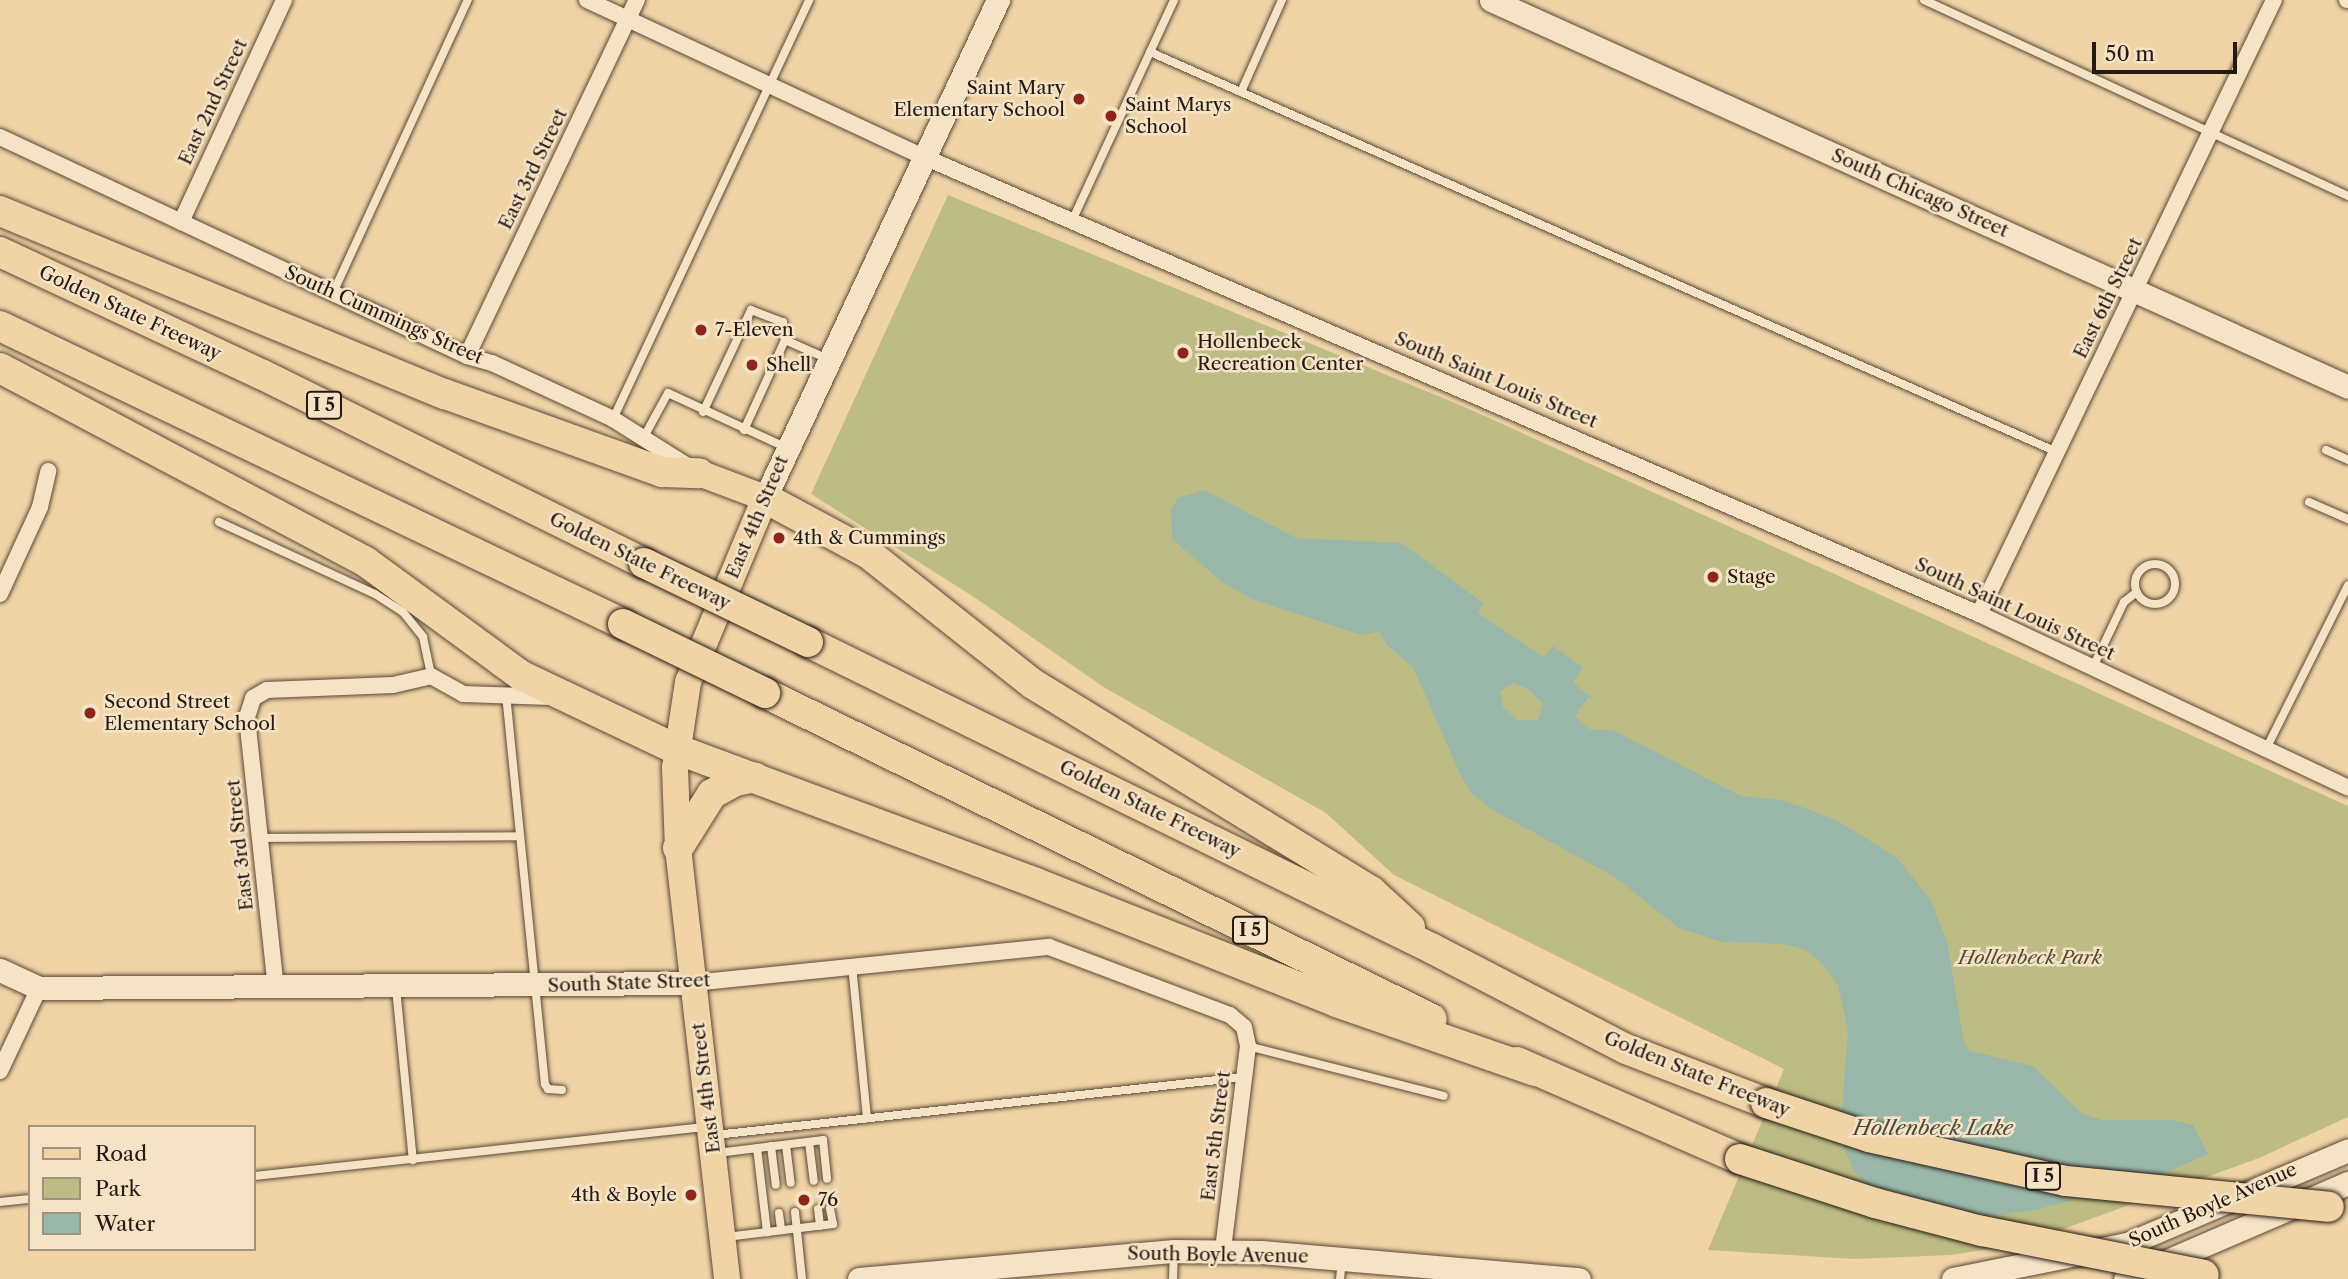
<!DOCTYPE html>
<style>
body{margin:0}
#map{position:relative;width:2348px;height:1279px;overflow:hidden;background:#f0d4a6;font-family:"Libre Caslon Text",serif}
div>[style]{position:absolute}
.green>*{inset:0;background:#bdbc84}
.water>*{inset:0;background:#9ab8a9}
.roads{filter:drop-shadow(0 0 2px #584838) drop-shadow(0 0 2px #584838)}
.lane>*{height:8px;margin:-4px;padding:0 4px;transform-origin:4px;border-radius:4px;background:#f5e3c5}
.lane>.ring{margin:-4px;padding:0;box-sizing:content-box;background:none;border:8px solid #f5e3c5;border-radius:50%}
.street>*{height:16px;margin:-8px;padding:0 8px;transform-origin:8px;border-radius:8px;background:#f5e3c5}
.secondary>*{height:23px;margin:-11.5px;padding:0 11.5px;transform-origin:11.5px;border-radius:11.5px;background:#f5e3c5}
.primary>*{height:26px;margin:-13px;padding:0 13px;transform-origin:13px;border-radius:13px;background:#f0d4a6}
.highway>*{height:30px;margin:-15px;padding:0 15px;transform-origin:15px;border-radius:15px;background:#f0d4a6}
.bridges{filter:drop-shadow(0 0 2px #251a13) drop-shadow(0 0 2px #251a13)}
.highway-bridge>*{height:30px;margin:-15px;padding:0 15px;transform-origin:15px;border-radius:15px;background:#f0d4a6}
.dots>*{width:19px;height:19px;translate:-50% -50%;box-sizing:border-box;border:4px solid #f5e3c5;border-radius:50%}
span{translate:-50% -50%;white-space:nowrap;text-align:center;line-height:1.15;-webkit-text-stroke:5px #f5e3c5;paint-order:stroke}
.shield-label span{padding:2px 5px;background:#f5e3c5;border:2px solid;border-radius:5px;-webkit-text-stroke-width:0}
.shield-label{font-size:18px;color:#251a13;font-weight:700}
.poi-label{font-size:19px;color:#251a13}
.right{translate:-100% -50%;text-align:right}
.left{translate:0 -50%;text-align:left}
.street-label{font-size:19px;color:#251a13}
.park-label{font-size:19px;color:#534b35;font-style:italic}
.water-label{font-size:21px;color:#484940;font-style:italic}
.legend{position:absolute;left:28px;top:1125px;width:228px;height:126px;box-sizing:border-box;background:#f5e3c5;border:2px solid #a2937e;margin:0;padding:9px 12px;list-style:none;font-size:21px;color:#251a13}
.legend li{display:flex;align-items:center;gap:14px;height:35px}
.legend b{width:35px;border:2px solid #a2937e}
.scale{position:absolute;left:2092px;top:42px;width:145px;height:32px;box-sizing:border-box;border:4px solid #251a13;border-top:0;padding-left:9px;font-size:21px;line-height:24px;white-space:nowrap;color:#251a13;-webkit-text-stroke:5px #f5e3c5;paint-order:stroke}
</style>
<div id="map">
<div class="green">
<div style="clip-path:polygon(948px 195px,1460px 405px,2348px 806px,2348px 1117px,2259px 1158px,2022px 1244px,1951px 1255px,1855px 1259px,1708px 1250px,1784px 1069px,1394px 875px,1326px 813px,1105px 688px,974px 597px,811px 494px)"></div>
</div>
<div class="water">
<div style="clip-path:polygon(evenodd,1204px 490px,1296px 538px,1402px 543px,1483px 603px,1478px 613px,1544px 657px,1553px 646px,1583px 667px,1573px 683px,1595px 700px,1588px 698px,1575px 716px,1591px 730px,1613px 730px,1741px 796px,1777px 799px,1808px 809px,1840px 822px,1897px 858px,1930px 899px,1947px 941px,1964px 1042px,1970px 1051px,2033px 1066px,2081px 1113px,2102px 1120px,2172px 1120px,2193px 1125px,2208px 1154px,2151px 1179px,2035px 1210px,1958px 1220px,1880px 1198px,1853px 1170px,1840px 1136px,1848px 1030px,1838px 985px,1822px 963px,1806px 950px,1784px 944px,1721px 942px,1679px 928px,1613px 876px,1496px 812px,1472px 794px,1461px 776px,1413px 667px,1387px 645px,1379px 631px,1362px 635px,1254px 600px,1221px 581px,1172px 539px,1171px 509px,1178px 498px,1204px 490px,1513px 683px,1528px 689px,1543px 704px,1538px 720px,1518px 720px,1503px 707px,1500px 691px,1513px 683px)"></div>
</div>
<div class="roads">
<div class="lane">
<div style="left:1924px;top:0;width:467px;rotate:24.8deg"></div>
<div style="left:1150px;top:52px;width:991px;rotate:23.8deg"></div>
<div style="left:1241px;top:92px;width:101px;rotate:-66deg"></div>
<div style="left:1072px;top:221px;width:243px;rotate:-65.2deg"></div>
<div style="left:333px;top:293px;width:323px;rotate:-65.3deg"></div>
<div style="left:703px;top:412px;width:113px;rotate:-64.8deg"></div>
<div style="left:751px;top:310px;width:34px;rotate:21deg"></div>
<div style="left:783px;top:322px;width:18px;rotate:84deg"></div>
<div style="left:613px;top:419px;width:463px;rotate:-64.9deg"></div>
<div style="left:744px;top:430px;width:99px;rotate:-65.5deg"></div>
<div style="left:785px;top:340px;width:47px;rotate:23.8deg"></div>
<div style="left:645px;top:435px;width:48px;rotate:-61.3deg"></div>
<div style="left:668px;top:393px;width:131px;rotate:24.8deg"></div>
<div style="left:2326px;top:450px;width:24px;rotate:24deg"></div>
<div style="left:2309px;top:502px;width:43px;rotate:23.6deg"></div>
<div style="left:219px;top:522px;width:172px;rotate:24.8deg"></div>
<div style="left:375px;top:594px;width:33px;rotate:33deg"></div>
<div style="left:403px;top:612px;width:32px;rotate:51deg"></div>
<div style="left:423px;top:637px;width:40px;rotate:78deg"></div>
<div class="ring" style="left:2135px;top:564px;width:32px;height:32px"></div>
<div style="left:2093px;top:667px;width:72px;rotate:-64.5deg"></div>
<div style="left:2124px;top:602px;width:16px;rotate:-38deg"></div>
<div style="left:506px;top:694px;width:392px;rotate:84.3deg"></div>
<div style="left:545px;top:1084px;width:6px;rotate:59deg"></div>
<div style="left:548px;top:1089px;width:14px;rotate:4deg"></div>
<div style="left:2266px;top:749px;width:183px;rotate:-63.4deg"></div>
<div style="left:260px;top:838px;width:258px;rotate:-0.4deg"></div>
<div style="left:852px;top:965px;width:154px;rotate:84.4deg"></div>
<div style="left:396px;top:988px;width:173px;rotate:84.4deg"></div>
<div style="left:1248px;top:1046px;width:202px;rotate:14.3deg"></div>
<div style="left:715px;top:1135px;width:533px;rotate:-6.25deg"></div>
<div style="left:809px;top:1142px;width:39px;rotate:83deg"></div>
<div style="left:786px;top:1145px;width:38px;rotate:83deg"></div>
<div style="left:771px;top:1146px;width:39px;rotate:83deg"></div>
<div style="left:757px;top:1148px;width:85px;rotate:83.2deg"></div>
<div style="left:717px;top:1153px;width:107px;rotate:-7deg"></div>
<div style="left:823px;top:1140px;width:39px;rotate:84deg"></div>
<div style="left:254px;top:1176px;width:456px;rotate:-6.2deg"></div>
<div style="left:0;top:1202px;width:30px;rotate:-6deg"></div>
<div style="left:818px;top:1209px;width:17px;rotate:83deg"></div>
<div style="left:795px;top:1212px;width:67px;rotate:84deg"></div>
<div style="left:779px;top:1213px;width:17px;rotate:83deg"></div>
<div style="left:726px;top:1237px;width:108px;rotate:-6.9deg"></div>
<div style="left:833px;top:1224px;width:16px;rotate:-101deg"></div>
<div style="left:1173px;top:1279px;width:25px;rotate:-88deg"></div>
<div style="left:1340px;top:1279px;width:18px;rotate:-84deg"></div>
</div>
<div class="street">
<div style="left:587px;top:0;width:372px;rotate:25deg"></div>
<div style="left:924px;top:157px;width:1150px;rotate:23.42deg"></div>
<div style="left:1979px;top:614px;width:408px;rotate:25.2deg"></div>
<div style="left:2347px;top:0;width:1px"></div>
<div style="left:0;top:137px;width:516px;rotate:25.12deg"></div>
<div style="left:467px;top:356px;width:26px;rotate:16deg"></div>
<div style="left:492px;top:363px;width:133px;rotate:24.8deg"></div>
<div style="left:613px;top:419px;width:96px;rotate:32.2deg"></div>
<div style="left:181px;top:222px;width:245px;rotate:-65.1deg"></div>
<div style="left:467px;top:356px;width:395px;rotate:-64.5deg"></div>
<div style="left:0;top:594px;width:96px;rotate:-65.3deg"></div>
<div style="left:40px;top:507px;width:37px;rotate:-77deg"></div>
<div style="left:1979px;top:614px;width:681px;rotate:-64.34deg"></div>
<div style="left:693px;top:983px;width:358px;rotate:-5.8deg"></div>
<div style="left:1049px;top:947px;width:193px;rotate:20.6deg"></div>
<div style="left:1230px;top:1015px;width:18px;rotate:41deg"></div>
<div style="left:1244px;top:1027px;width:19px;rotate:78deg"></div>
<div style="left:1248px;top:1046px;width:207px;rotate:97deg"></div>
<div style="left:276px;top:989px;width:274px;rotate:-96.1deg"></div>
<div style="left:247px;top:717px;width:20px;rotate:-72deg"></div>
<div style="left:253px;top:698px;width:16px;rotate:-30deg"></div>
<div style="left:267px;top:690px;width:126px;rotate:-2.3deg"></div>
<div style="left:393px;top:685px;width:39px;rotate:-13deg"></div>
<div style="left:431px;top:676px;width:37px;rotate:29deg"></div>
<div style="left:463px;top:694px;width:88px;rotate:2deg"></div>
<div style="left:0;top:1071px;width:92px;rotate:-64.8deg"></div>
</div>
<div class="secondary">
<div style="left:1491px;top:0;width:940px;rotate:24.3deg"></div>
<div style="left:765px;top:498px;width:550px;rotate:-64.93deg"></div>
<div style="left:0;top:970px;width:43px;rotate:24.8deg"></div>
<div style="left:39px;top:988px;width:654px;rotate:-0.44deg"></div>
<div style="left:859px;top:1279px;width:316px;rotate:-5.1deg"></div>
<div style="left:1174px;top:1251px;width:87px;rotate:0.7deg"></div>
<div style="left:1261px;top:1252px;width:319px;rotate:4.9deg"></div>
<div style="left:1953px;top:1279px;width:177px;rotate:-11.4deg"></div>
<div style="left:2127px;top:1244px;width:240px;rotate:-23deg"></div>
<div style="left:2125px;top:1279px;width:243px;rotate:-23.3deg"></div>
</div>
<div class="primary">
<div style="left:699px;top:473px;width:71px;rotate:20.7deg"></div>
<div style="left:765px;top:498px;width:199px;rotate:112.7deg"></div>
<div style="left:688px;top:682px;width:87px;rotate:98.6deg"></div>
<div style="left:675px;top:768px;width:80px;rotate:87.9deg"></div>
<div style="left:678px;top:848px;width:434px;rotate:83.5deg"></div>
</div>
<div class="highway">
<div style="left:0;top:211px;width:481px;rotate:22.4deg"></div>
<div style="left:445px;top:394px;width:231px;rotate:19.8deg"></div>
<div style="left:662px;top:472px;width:37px;rotate:2deg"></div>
<div style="left:0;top:252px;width:288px;rotate:25.1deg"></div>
<div style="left:261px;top:374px;width:427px;rotate:26.3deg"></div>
<div style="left:0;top:326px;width:691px;rotate:25.56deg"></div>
<div style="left:0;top:368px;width:414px;rotate:27.9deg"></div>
<div style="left:366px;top:562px;width:193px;rotate:36.2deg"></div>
<div style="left:522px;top:676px;width:170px;rotate:25.4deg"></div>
<div style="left:676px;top:749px;width:384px;rotate:20.4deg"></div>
<div style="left:1036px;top:883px;width:323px;rotate:21.6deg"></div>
<div style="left:1336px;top:1002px;width:211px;rotate:19.1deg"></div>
<div style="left:765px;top:498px;width:118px;rotate:28.3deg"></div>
<div style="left:869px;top:554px;width:209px;rotate:38.4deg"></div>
<div style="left:1033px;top:684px;width:396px;rotate:31.5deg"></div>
<div style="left:1371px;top:891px;width:53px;rotate:42.7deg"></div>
<div style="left:808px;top:642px;width:696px;rotate:26.16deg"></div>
<div style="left:1433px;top:949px;width:217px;rotate:27.4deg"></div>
<div style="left:1626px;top:1049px;width:150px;rotate:21.1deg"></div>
<div style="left:765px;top:693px;width:742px;rotate:26.05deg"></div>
<div style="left:678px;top:848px;width:64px;rotate:-57.8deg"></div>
<div style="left:712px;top:794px;width:26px;rotate:-29deg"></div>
<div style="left:735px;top:781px;width:20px;rotate:-11deg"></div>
<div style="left:1517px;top:1062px;width:243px;rotate:23.5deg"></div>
</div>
</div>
<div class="bridges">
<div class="highway-bridge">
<div style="left:644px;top:563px;width:182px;rotate:25.7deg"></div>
<div style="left:623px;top:624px;width:158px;rotate:25.9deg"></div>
<div style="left:1766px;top:1103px;width:108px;rotate:18.3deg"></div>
<div style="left:1869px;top:1137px;width:202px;rotate:12.6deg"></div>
<div style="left:2066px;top:1181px;width:264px;rotate:5.6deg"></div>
<div style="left:1740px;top:1159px;width:142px;rotate:18.1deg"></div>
<div style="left:1875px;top:1203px;width:111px;rotate:14.7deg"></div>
<div style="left:1982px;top:1231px;width:226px;rotate:11.2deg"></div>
</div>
</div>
<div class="dots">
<div style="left:1079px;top:99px;background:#8f2418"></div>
<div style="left:1111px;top:116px;background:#8f2418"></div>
<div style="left:701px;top:330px;background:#8f2418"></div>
<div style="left:1183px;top:353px;background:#8f2418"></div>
<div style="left:752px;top:365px;background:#8f2418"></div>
<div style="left:779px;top:538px;background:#8f2418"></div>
<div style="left:1713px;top:577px;background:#8f2418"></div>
<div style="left:90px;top:713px;background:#8f2418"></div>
<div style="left:691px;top:1195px;background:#8f2418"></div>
<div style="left:804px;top:1200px;background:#8f2418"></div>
</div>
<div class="shield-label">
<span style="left:324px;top:405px">I 5</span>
<span style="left:1250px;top:930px">I 5</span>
<span style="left:2043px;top:1176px">I 5</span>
</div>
<div class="poi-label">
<span class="right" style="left:1065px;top:99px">Saint Mary<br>Elementary School</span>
<span class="left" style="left:1125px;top:116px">Saint Marys<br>School</span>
<span class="left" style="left:715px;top:330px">7-Eleven</span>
<span class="left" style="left:1197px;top:353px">Hollenbeck<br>Recreation Center</span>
<span class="left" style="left:766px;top:365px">Shell</span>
<span class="left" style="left:793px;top:538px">4th &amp; Cummings</span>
<span class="left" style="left:1727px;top:577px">Stage</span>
<span class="left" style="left:104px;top:713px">Second Street<br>Elementary School</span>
<span class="right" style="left:677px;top:1195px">4th &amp; Boyle</span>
<span class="left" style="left:818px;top:1200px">76</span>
</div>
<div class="street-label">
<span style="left:213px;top:102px;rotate:-65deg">East 2nd Street</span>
<span style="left:533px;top:169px;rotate:-64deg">East 3rd Street</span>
<span style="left:1920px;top:193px;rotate:24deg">South Chicago Street</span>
<span style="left:2108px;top:298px;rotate:-64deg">East 6th Street</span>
<span style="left:130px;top:313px;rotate:25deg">Golden State Freeway</span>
<span style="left:384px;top:315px;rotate:24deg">South Cummings Street</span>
<span style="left:1496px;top:380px;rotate:23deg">South Saint Louis Street</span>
<span style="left:757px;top:517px;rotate:-67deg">East 4th Street</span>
<span style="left:640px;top:561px;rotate:26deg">Golden State Freeway</span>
<span style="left:2015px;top:609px;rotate:25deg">South Saint Louis Street</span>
<span style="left:1150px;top:809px;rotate:26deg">Golden State Freeway</span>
<span style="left:240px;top:845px;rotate:-96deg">East 3rd Street</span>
<span style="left:629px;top:983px;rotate:-2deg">South State Street</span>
<span style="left:1697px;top:1074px;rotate:22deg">Golden State Freeway</span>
<span style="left:706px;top:1088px;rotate:-97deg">East 4th Street</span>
<span style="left:1216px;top:1136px;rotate:-83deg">East 5th Street</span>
<span style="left:2213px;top:1205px;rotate:-24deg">South Boyle Avenue</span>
<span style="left:1218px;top:1255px;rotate:1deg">South Boyle Avenue</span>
</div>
<div class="park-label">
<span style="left:2030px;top:958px">Hollenbeck Park</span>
</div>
<div class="water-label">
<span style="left:1933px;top:1128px">Hollenbeck Lake</span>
</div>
<ul class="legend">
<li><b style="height:9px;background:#f0d4a6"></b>Road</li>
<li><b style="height:19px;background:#bdbc84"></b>Park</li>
<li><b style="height:19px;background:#9ab8a9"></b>Water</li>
</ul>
<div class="scale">50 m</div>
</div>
